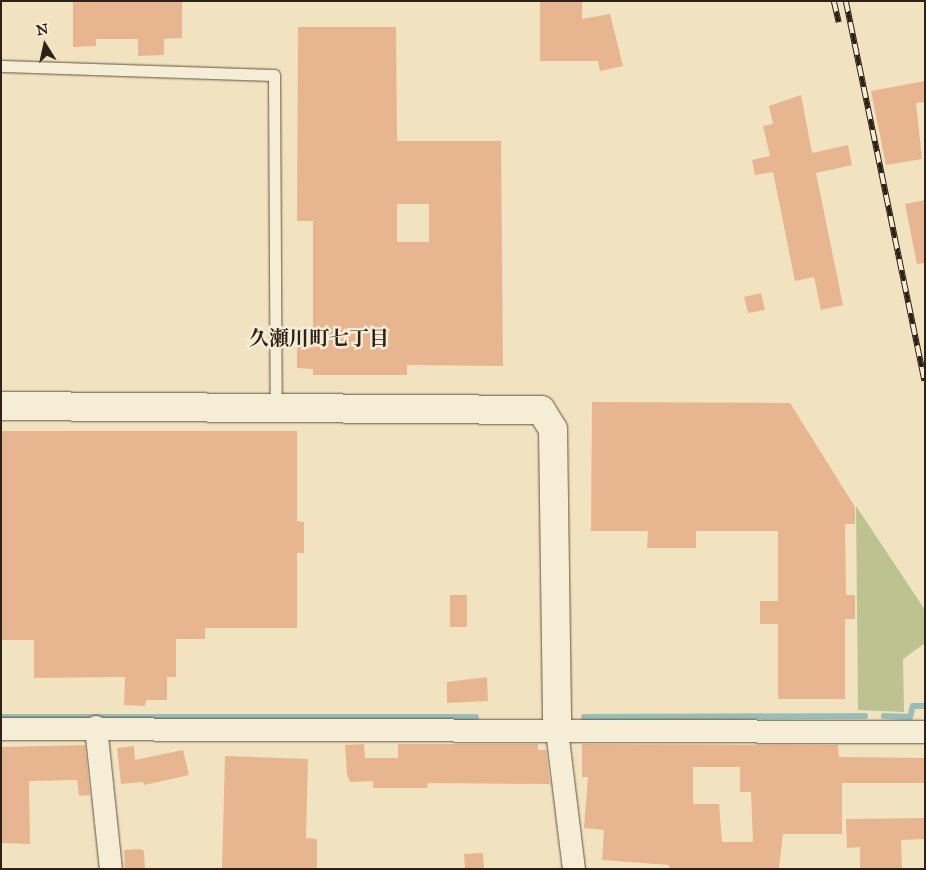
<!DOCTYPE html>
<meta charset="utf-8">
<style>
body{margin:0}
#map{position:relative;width:926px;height:870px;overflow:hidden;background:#f1e3c0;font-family:"IM FELL Great Primer","Noto Serif JP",serif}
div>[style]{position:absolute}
.green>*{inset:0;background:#bcc391}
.stream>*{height:6px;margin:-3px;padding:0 3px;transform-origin:3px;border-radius:3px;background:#9bbdb7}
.building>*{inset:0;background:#e7b690}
.roads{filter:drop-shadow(0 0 1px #605142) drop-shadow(0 0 1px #605142)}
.service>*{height:11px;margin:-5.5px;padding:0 5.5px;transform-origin:5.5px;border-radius:5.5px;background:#f6edd6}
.minor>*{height:22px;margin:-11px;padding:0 11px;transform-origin:11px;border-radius:11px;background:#f6edd6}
.tertiary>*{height:28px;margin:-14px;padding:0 14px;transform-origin:14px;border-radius:14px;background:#f6edd6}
.rail>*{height:5.5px;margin-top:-2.75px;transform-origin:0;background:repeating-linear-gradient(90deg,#f6edd6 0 11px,#2f2018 0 22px);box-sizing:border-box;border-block:1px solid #2f2018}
span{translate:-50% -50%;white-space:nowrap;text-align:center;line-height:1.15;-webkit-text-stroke:5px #f6edd6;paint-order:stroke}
.neighbourhood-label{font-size:20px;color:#2f2018;font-weight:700}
.frame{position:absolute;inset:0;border:2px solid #2f2018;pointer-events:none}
.north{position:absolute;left:20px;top:20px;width:50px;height:50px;-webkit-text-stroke:4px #f6edd6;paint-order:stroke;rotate:350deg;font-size:14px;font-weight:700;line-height:20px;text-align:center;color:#2f2018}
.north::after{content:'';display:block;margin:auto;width:18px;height:22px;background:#2f2018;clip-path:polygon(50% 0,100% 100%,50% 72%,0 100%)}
</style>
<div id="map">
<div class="green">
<div style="clip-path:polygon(856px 506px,925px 610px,925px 643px,903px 659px,904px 712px,858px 710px)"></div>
</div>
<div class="stream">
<div style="left:884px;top:716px;width:26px;rotate:2deg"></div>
<div style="left:910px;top:717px;width:11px;rotate:-75deg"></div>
<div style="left:913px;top:706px;width:12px"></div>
<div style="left:1px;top:717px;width:475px"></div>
<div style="left:584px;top:717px;width:281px;rotate:-0.2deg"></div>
</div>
<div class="building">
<div style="clip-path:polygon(73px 1px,182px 1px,182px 38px,164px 39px,164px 55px,138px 56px,138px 39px,96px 39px,96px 46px,73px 47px)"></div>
<div style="clip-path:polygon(540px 1px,582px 1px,582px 19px,610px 14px,623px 66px,600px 71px,598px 61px,540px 61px)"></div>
<div style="clip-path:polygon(evenodd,298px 27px,396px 27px,397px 141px,501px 141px,503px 366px,407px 365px,407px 375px,313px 375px,313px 369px,297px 368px,297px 340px,313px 340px,313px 221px,297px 221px,298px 27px,397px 204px,429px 204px,429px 242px,397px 242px,397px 204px)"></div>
<div style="clip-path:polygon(925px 81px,925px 102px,916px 103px,922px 159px,886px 165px,871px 91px)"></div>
<div style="clip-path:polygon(801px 95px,812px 153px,848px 145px,852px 165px,816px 173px,843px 305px,821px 310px,814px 277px,795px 281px,773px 172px,755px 175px,752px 160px,770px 156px,763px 126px,773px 124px,769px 106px)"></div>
<div style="clip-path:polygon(925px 200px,925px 263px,917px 264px,905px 204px)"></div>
<div style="clip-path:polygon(761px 293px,765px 310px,748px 313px,744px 297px)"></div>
<div style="clip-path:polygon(592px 402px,790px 403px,855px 507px,855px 524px,845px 524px,846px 595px,855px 595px,855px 619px,845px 619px,845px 699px,778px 699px,778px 624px,760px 624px,760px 601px,778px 601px,778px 531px,696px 531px,696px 548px,647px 548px,648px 531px,591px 531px)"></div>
<div style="clip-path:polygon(1px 431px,297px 431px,297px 521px,304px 522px,304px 553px,297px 553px,297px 628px,205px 628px,205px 639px,176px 639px,176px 677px,167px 677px,167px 700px,146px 700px,145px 706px,124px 705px,125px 677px,34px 678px,34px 640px,1px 640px)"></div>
<div style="clip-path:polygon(450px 595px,467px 595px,467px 627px,450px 627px)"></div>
<div style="clip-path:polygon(487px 677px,488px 701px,447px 703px,447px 682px)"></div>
<div style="clip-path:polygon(364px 744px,365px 758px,398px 758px,398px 744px,538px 744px,538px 750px,546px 750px,550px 784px,428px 783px,427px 788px,373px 788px,373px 781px,350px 782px,347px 774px,345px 745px)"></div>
<div style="clip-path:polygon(evenodd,582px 744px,838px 745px,839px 757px,925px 758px,925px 783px,842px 783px,842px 834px,783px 834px,779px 868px,669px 869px,669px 865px,602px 860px,604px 830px,584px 828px,588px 777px,582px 777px,582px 744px,693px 767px,740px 767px,740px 792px,751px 792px,753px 842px,722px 842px,719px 804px,693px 804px,693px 767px)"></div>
<div style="clip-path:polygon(85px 745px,90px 795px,79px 796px,77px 780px,29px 781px,30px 844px,1px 843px,1px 747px)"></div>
<div style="clip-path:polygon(134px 746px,135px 760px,183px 750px,189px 775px,144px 785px,143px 782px,121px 784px,117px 748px)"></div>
<div style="clip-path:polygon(225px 756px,308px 759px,306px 838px,317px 839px,317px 869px,222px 869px)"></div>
<div style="clip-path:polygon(925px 818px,925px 839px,901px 840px,902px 869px,860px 868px,860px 847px,847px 848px,846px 819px)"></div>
<div style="clip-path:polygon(140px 849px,144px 851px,145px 869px,125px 869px,124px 850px)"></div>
<div style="clip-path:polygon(483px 853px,484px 869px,465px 869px,464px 854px)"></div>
</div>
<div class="roads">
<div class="service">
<div style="left:1px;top:66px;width:273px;rotate:1.9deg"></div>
<div style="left:274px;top:75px;width:334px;rotate:89.7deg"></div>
</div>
<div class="minor">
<div style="left:96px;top:727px;width:143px;rotate:84deg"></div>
<div style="left:1px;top:729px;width:924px;rotate:0.19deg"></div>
<div style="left:557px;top:731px;width:139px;rotate:83deg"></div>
</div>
<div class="tertiary">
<div style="left:1px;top:406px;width:540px;rotate:0.42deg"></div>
<div style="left:541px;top:410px;width:22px;rotate:58deg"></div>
<div style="left:553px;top:429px;width:302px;rotate:89.2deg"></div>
</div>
</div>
<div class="rail">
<div style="left:834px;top:1px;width:22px;rotate:77deg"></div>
<div style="left:846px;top:1px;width:388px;rotate:78.3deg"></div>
</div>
<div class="neighbourhood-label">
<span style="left:319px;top:338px">久瀬川町七丁目</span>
</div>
<div class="frame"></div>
<div class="north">N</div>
</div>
